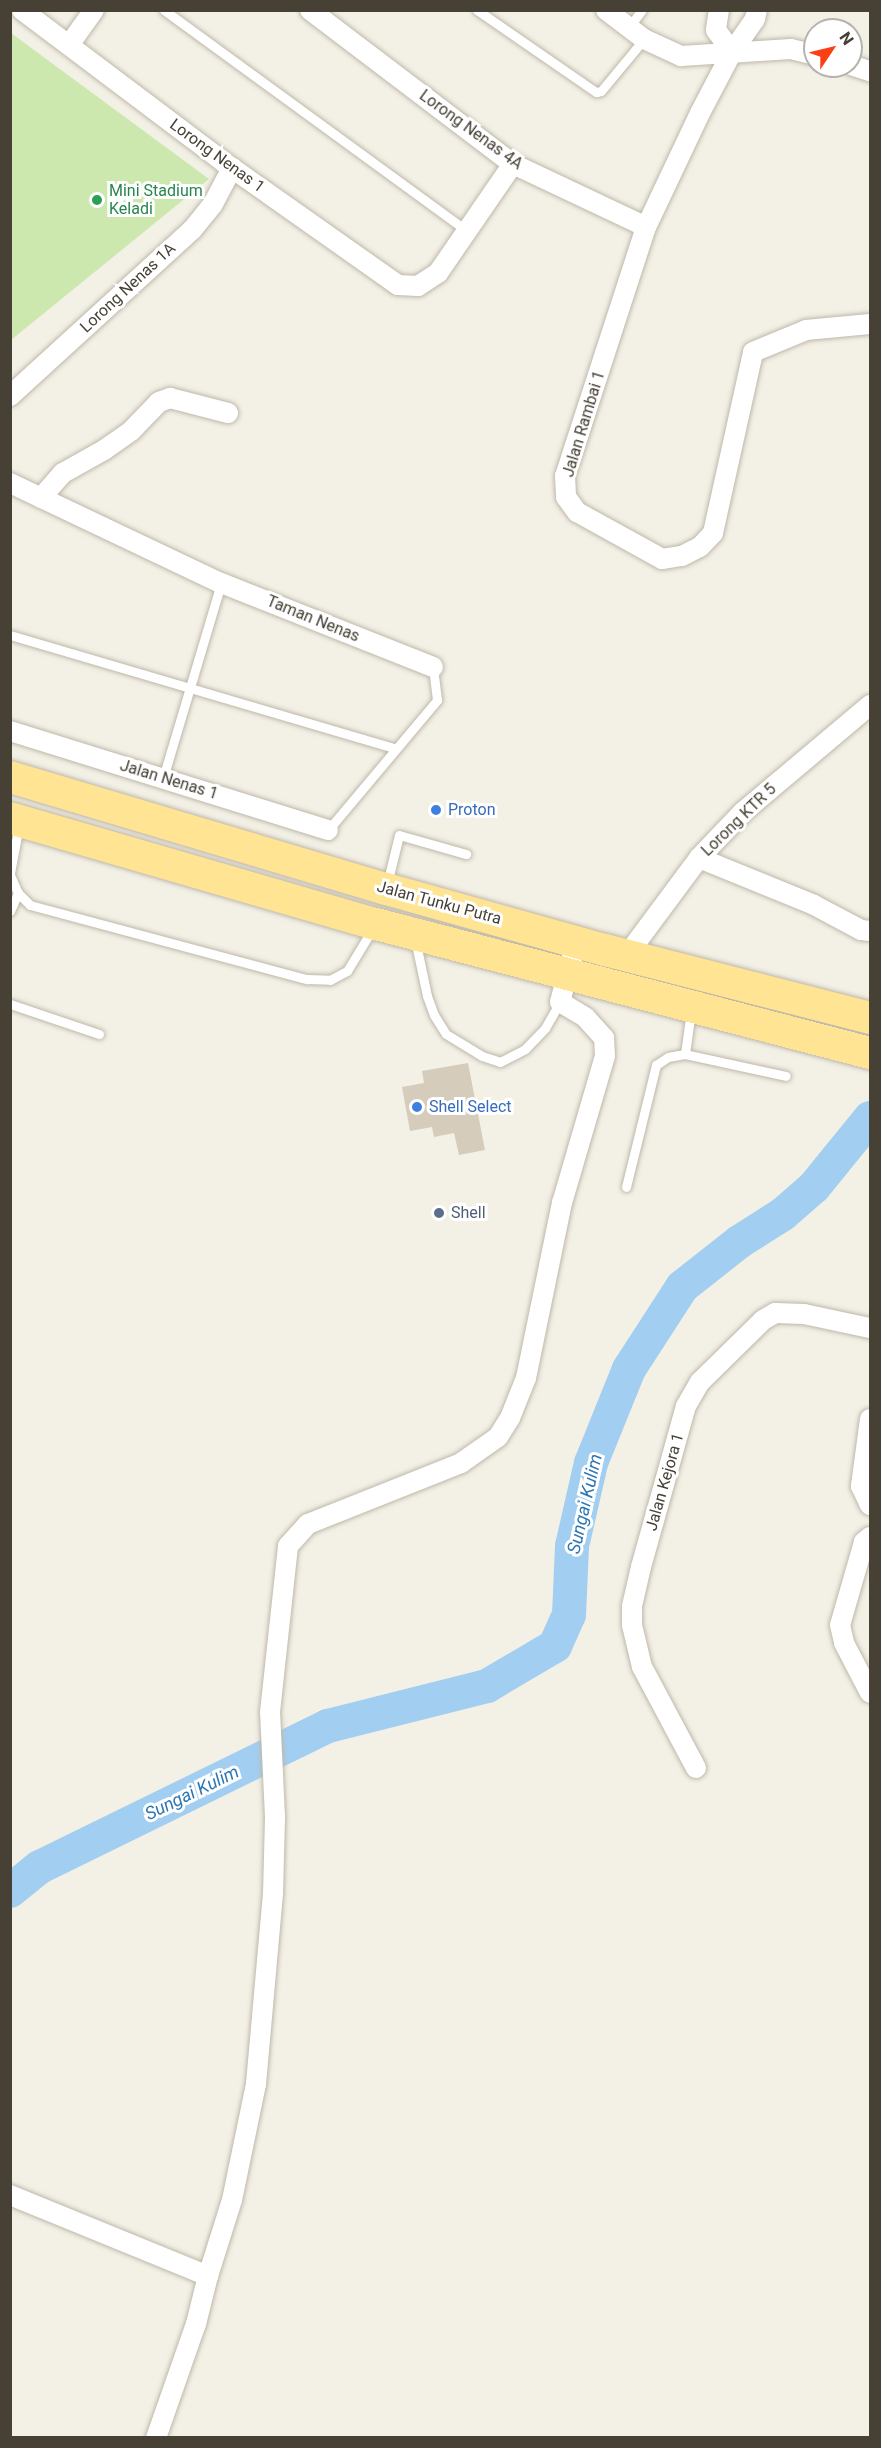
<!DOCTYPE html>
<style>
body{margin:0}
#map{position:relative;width:881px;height:2448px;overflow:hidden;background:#f3f0e6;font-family:Roboto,sans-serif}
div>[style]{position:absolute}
.green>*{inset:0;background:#cce8af}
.river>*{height:34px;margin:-17px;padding:0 17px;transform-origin:17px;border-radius:17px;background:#a2cef1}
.building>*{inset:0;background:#d5ccbc}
.roads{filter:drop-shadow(0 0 2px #bfb8a9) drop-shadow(0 0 2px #bfb8a9)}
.lane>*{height:9px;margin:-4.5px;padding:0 4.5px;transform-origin:4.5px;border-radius:4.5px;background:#fff}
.street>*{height:20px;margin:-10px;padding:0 10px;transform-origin:10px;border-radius:10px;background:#fff}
.primary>*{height:32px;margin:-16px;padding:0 16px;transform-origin:16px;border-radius:16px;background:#ffe494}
.dots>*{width:16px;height:16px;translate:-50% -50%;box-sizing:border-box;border:3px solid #fff;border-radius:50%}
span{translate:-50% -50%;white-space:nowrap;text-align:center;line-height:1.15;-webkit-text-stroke:6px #fff;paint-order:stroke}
.street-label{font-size:16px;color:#464035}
.leisure-label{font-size:16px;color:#27864d}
.left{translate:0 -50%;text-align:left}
.shop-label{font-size:16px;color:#366cbe}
.service-label{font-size:16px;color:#4e5e75}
.water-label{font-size:18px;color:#2d77b4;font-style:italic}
.frame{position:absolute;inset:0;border:12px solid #464035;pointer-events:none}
.north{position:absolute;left:803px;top:18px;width:60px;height:60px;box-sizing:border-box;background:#fff;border:2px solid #b5b3ae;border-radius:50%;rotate:55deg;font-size:16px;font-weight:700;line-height:24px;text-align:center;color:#464035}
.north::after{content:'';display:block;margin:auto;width:21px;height:27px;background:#fc3f15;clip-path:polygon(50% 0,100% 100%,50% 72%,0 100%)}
</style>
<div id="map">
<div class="green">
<div style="clip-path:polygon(11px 33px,209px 179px,11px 340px)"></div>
</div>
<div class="river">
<div style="left:10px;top:1891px;width:38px;rotate:-39deg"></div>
<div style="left:40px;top:1867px;width:321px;rotate:-26.1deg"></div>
<div style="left:328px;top:1726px;width:164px;rotate:-14.1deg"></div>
<div style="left:487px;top:1686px;width:79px;rotate:-30.5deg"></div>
<div style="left:555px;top:1646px;width:34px;rotate:-66deg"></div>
<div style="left:569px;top:1615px;width:69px;rotate:-87.5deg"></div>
<div style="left:572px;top:1546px;width:85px;rotate:-77.1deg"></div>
<div style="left:591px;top:1463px;width:101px;rotate:-68deg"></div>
<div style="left:629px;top:1369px;width:98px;rotate:-57.1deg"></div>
<div style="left:682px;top:1287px;width:73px;rotate:-38.3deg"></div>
<div style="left:739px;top:1242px;width:52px;rotate:-32.5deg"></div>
<div style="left:783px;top:1214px;width:41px;rotate:-41.1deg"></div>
<div style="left:814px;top:1187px;width:89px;rotate:-50.9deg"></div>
</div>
<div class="building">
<div style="clip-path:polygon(468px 1063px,485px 1150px,459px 1155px,454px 1133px,434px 1137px,432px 1127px,410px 1131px,402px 1087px,424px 1083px,422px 1071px)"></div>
</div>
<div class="roads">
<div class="lane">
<div style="left:164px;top:10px;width:374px;rotate:36.1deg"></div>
<div style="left:477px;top:10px;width:145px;rotate:34.6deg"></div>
<div style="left:596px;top:92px;width:5px;rotate:-11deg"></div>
<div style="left:601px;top:91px;width:67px;rotate:-50.4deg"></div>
<div style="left:629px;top:27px;width:21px;rotate:-53deg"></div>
<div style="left:10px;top:635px;width:401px;rotate:16.4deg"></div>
<div style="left:163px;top:778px;width:203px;rotate:-73.4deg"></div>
<div style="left:328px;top:830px;width:170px;rotate:-50deg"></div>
<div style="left:437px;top:700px;width:33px;rotate:-97deg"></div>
<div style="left:10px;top:873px;width:49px;rotate:-79.4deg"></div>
<div style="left:10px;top:875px;width:20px;rotate:66deg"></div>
<div style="left:18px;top:893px;width:17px;rotate:45deg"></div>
<div style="left:30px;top:905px;width:287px;rotate:15deg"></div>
<div style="left:307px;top:979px;width:23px;rotate:2deg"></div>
<div style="left:330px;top:980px;width:19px;rotate:-28deg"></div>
<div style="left:347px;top:971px;width:50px;rotate:-58.8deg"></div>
<div style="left:387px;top:884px;width:50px;rotate:-76.2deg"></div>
<div style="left:399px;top:835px;width:70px;rotate:15.8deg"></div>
<div style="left:10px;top:911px;width:20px;rotate:-66deg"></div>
<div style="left:415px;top:939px;width:58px;rotate:78.1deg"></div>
<div style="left:427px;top:996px;width:20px;rotate:70deg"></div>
<div style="left:434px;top:1015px;width:22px;rotate:58deg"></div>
<div style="left:446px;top:1034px;width:42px;rotate:31.4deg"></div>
<div style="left:482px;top:1056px;width:19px;rotate:18deg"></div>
<div style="left:500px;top:1062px;width:28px;rotate:-27deg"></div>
<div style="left:525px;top:1049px;width:29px;rotate:-46deg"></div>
<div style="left:545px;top:1028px;width:30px;rotate:-60deg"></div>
<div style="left:10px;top:1004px;width:94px;rotate:18.6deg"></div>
<div style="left:685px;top:1054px;width:103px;rotate:12.3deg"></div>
<div style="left:626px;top:1187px;width:126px;rotate:-76.2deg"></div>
<div style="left:656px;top:1065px;width:14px;rotate:-34deg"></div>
<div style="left:668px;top:1057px;width:17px;rotate:-10deg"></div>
<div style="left:685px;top:1054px;width:44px;rotate:-82.2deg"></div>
</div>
<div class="street">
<div style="left:22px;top:10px;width:263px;rotate:37deg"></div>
<div style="left:232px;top:168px;width:203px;rotate:35.2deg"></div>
<div style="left:398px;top:285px;width:20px;rotate:3deg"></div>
<div style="left:418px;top:286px;width:24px;rotate:-33deg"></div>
<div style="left:438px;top:273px;width:132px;rotate:-55.5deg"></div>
<div style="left:310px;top:10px;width:255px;rotate:37.2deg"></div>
<div style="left:513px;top:164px;width:147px;rotate:25.3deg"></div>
<div style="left:606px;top:10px;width:48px;rotate:37.3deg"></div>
<div style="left:644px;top:39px;width:41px;rotate:24.7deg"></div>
<div style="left:681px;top:56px;width:110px;rotate:-3.6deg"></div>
<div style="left:791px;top:49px;width:25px;rotate:14deg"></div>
<div style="left:719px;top:10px;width:20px;rotate:99deg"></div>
<div style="left:716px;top:30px;width:27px;rotate:54deg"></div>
<div style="left:757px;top:10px;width:9px;rotate:103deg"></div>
<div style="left:755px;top:19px;width:40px;rotate:124.9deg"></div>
<div style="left:732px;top:52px;width:69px;rotate:117.7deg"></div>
<div style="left:700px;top:113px;width:126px;rotate:115.3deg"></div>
<div style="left:646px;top:227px;width:262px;rotate:108deg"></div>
<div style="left:565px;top:476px;width:21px;rotate:87deg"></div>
<div style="left:566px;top:497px;width:19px;rotate:54deg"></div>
<div style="left:577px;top:512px;width:97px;rotate:28.9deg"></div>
<div style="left:662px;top:559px;width:20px;rotate:-9deg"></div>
<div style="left:682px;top:556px;width:20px;rotate:-27deg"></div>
<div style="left:700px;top:547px;width:19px;rotate:-47deg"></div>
<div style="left:713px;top:533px;width:185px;rotate:-77.5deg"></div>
<div style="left:753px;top:352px;width:57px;rotate:-22.5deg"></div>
<div style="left:806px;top:330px;width:64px;rotate:-5.4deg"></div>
<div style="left:69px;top:45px;width:43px;rotate:-54.5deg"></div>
<div style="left:851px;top:65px;width:20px;rotate:18deg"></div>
<div style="left:10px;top:396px;width:246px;rotate:-42.4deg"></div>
<div style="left:192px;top:230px;width:33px;rotate:-51deg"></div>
<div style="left:213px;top:204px;width:41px;rotate:-62.2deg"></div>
<div style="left:10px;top:483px;width:233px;rotate:25.4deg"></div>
<div style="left:221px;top:583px;width:228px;rotate:21.6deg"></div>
<div style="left:41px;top:498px;width:33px;rotate:-49deg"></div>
<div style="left:63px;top:473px;width:47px;rotate:-29.3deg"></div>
<div style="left:104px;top:450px;width:33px;rotate:-35deg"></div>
<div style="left:131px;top:431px;width:40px;rotate:-46deg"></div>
<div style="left:159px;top:402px;width:12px;rotate:-20deg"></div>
<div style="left:170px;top:398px;width:60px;rotate:14.5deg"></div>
<div style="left:10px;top:731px;width:333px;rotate:17.3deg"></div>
<div style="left:699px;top:858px;width:124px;rotate:22.2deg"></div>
<div style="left:814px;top:905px;width:53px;rotate:28deg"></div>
<div style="left:861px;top:930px;width:9px;rotate:6deg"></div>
<div style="left:627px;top:955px;width:121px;rotate:-53.4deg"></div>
<div style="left:699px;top:858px;width:64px;rotate:-46.3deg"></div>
<div style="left:743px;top:812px;width:166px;rotate:-40.1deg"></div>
<div style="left:870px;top:1419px;width:68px;rotate:97.7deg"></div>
<div style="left:861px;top:1486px;width:21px;rotate:65deg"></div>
<div style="left:870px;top:1537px;width:8px;rotate:140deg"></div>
<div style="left:864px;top:1542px;width:86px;rotate:106.1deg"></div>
<div style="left:840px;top:1625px;width:18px;rotate:77deg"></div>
<div style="left:844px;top:1643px;width:56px;rotate:62.5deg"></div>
<div style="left:696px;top:1768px;width:115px;rotate:-118.1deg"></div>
<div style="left:642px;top:1667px;width:43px;rotate:-103.4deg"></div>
<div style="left:632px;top:1625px;width:19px;rotate:-90deg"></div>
<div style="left:632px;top:1606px;width:40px;rotate:-77deg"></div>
<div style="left:641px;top:1567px;width:167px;rotate:-74.4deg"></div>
<div style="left:686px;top:1406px;width:28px;rotate:-60deg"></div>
<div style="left:700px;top:1382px;width:88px;rotate:-44.5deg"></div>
<div style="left:763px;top:1320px;width:14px;rotate:-30deg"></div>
<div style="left:775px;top:1313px;width:29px;rotate:2deg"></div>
<div style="left:804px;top:1314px;width:67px;rotate:12deg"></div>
<div style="left:10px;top:2195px;width:214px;rotate:22.2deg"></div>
<div style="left:156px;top:2438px;width:121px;rotate:-70.7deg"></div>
<div style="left:196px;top:2324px;width:49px;rotate:-76deg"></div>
<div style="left:208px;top:2276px;width:80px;rotate:-72.5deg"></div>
<div style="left:232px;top:2200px;width:118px;rotate:-78.3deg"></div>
<div style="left:256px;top:2084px;width:191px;rotate:-84.9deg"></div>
<div style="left:273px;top:1894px;width:77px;rotate:-88.5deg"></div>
<div style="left:275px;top:1817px;width:105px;rotate:-92.7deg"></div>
<div style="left:270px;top:1712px;width:167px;rotate:-83.8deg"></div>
<div style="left:288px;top:1546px;width:30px;rotate:-48deg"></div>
<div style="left:308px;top:1524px;width:165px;rotate:-21.7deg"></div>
<div style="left:461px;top:1463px;width:45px;rotate:-35.1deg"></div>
<div style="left:498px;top:1437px;width:22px;rotate:-58deg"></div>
<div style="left:510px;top:1418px;width:43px;rotate:-68.2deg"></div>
<div style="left:526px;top:1378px;width:179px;rotate:-78.4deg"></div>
<div style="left:562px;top:1203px;width:153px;rotate:-73.7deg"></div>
<div style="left:605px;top:1056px;width:18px;rotate:-93deg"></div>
<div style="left:604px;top:1038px;width:28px;rotate:-132deg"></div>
<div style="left:585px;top:1017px;width:29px;rotate:-149deg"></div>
<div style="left:560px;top:1002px;width:62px;rotate:-75.1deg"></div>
</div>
<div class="primary">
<div style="left:10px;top:777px;width:392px;rotate:16.6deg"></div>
<div style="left:386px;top:889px;width:227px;rotate:15.6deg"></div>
<div style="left:605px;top:950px;width:274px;rotate:14.4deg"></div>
<div style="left:10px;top:818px;width:381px;rotate:16.2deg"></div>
<div style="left:376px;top:924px;width:511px;rotate:14.64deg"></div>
</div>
</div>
<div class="dots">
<div style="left:97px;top:200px;background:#2e9e5b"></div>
<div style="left:436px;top:810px;background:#3f7fe0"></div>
<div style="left:417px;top:1107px;background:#3f7fe0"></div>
<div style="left:439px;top:1213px;background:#5c6f8a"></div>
</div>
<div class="street-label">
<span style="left:471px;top:130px;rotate:36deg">Lorong Nenas 4A</span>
<span style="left:217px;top:156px;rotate:36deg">Lorong Nenas 1</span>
<span style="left:128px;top:288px;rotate:-43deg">Lorong Nenas 1A</span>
<span style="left:584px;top:424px;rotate:-73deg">Jalan Rambai 1</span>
<span style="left:313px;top:619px;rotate:22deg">Taman Nenas</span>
<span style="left:169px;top:780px;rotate:17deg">Jalan Nenas 1</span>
<span style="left:739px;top:820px;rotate:-44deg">Lorong KTR 5</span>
<span style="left:439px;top:903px;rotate:15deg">Jalan Tunku Putra</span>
<span style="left:665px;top:1482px;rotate:-74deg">Jalan Kejora 1</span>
</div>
<div class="leisure-label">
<span class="left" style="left:109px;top:200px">Mini Stadium<br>Keladi</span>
</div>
<div class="shop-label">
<span class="left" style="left:448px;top:810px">Proton</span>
<span class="left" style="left:429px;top:1107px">Shell Select</span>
</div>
<div class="service-label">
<span class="left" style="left:451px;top:1213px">Shell</span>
</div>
<div class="water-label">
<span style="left:585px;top:1504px;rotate:-77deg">Sungai Kulim</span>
<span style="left:192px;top:1793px;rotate:-26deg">Sungai Kulim</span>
</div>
<div class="frame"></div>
<div class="north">N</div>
</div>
